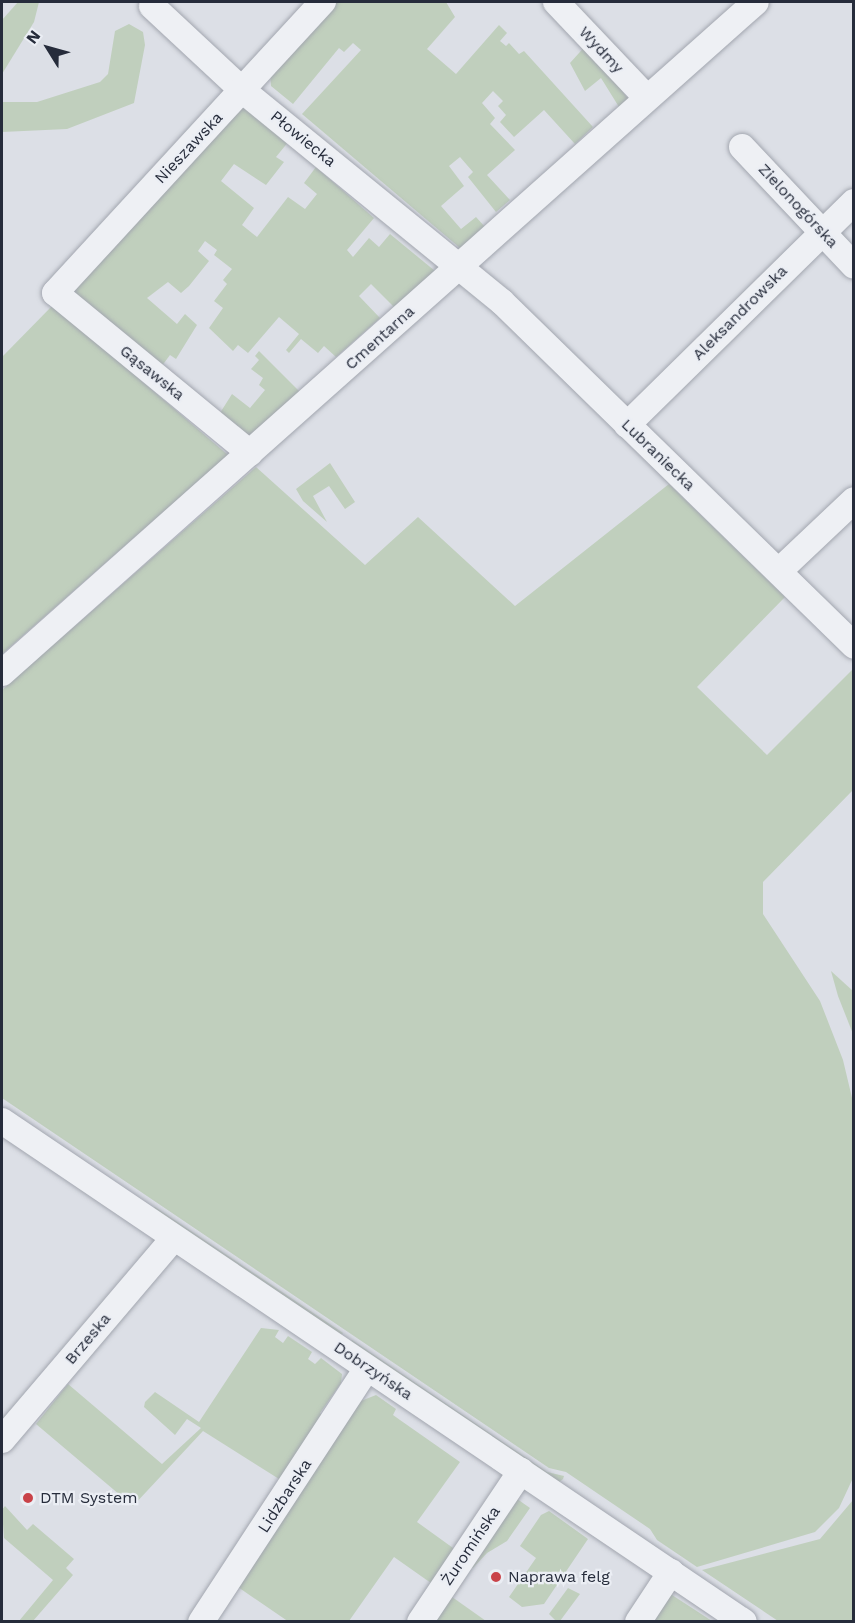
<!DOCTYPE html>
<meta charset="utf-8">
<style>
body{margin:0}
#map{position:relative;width:855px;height:1623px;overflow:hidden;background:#dcdfe6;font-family:"Work Sans",sans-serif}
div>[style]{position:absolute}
.green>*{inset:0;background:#c0cfbd}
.roads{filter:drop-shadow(0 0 2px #a2a6af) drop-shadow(0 0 2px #a2a6af)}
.minor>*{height:26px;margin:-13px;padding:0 13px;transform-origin:13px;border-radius:13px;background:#eef0f4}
.dots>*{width:16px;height:16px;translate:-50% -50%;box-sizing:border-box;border:3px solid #ebeef4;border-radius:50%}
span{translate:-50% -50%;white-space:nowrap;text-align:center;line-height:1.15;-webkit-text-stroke:4.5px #ebeef4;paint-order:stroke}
.street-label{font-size:16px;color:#262c3b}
.poi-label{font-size:16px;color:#262c3b}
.left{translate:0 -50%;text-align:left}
.frame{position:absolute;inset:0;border:3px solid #262c3b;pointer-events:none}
.north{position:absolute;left:18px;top:18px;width:60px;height:60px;-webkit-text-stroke:4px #ebeef4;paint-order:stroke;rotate:307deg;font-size:16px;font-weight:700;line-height:24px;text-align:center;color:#262c3b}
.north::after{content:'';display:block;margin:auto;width:21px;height:27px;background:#262c3b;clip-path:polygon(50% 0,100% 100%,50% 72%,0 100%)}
</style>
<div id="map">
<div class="green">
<div style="clip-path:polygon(18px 2px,39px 2px,34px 22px,2px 74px,2px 20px)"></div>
<div style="clip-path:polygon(335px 2px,446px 2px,455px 17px,427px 49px,456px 74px,499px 25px,507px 33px,500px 41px,506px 46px,509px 43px,519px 54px,524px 51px,593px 127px,575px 144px,544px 110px,514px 137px,500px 122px,506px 115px,498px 106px,503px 101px,493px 91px,482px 103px,495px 118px,490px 124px,515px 150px,487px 175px,510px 200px,496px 212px,468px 177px,473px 172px,460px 157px,449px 166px,464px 186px,441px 206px,461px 229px,476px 217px,485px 227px,460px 248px,302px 114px,361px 50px,353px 43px,344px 52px,339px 48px,293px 104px,271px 86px,270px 72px)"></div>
<div style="clip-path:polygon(129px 24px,143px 32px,145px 45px,134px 103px,67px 129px,2px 132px,2px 102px,37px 102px,100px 82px,108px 74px,115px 31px)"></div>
<div style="clip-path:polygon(588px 43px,628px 99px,619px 107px,601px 78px,585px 91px,570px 63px)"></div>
<div style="clip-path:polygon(242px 98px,289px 141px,276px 157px,284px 162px,266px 185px,234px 164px,221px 181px,254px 208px,242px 225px,257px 237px,288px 197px,305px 209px,317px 194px,304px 183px,316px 167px,374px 218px,347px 250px,353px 257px,369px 238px,379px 247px,390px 234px,435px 271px,394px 307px,371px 284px,359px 296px,380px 318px,336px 357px,324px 346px,318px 353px,301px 339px,289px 353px,286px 350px,299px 334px,279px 317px,248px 353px,238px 345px,233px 351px,209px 328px,223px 308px,214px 301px,227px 284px,223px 280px,232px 269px,214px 255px,217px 250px,205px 241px,198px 251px,209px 261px,189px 286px,181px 293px,168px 282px,147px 298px,177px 324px,185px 314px,197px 325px,176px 359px,170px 355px,161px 367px,70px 292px)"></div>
<div style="clip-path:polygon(53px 305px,228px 455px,2px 654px,2px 357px)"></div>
<div style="clip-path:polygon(259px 351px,300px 392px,251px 439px,220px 413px,232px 394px,250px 408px,265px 390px,259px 385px,263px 378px,251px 369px,259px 360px,255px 356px)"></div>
<div style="clip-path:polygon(330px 463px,355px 502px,345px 509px,329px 486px,313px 496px,327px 522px,303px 501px,296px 489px)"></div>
<div style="clip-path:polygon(256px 467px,365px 565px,418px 517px,515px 606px,669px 484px,785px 597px,697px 687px,767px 755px,853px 669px,853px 790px,763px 882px,763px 914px,820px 1001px,843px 1060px,853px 1102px,853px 1478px,839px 1508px,815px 1532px,697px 1567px,657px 1540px,650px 1529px,566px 1472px,549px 1468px,2px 1098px,2px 690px)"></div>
<div style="clip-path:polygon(831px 971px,853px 991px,853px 1034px,838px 996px)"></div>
<div style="clip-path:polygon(155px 1207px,343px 1333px,339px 1338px,152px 1209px)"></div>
<div style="clip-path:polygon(261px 1328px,279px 1330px,275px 1337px,283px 1343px,288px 1336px,312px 1352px,308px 1359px,315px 1364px,321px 1358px,342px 1374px,341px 1383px,320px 1413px,324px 1417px,287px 1484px,203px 1431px,133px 1506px,36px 1424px,68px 1384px,162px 1464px,201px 1428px,187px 1419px,175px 1435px,144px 1407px,145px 1402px,155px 1392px,199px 1422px)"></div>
<div style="clip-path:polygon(352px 1340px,547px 1472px,564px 1476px,563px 1479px,558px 1483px,348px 1344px)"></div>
<div style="clip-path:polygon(376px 1395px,396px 1409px,393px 1415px,400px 1420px,460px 1462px,417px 1522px,460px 1553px,438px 1588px,394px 1557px,349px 1621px,289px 1622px,235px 1585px,361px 1401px)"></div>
<div style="clip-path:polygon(510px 1494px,530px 1508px,507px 1541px,487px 1553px,473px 1568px,465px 1562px)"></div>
<div style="clip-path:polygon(853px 1500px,853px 1621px,778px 1621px,702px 1570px,820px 1539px)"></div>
<div style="clip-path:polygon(5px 1506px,27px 1530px,33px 1524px,74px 1559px,66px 1568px,73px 1575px,33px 1621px,19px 1621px,53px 1580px,4px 1538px,2px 1510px)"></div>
<div style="clip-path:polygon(549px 1511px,588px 1539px,544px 1604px,522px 1607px,509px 1597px,536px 1558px,520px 1546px,541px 1515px)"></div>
<div style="clip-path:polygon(568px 1588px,580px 1594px,560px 1621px,556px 1621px,549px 1614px)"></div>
<div style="clip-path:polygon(445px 1592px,486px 1621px,485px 1622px,425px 1622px)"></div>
<div style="clip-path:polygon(669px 1595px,672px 1595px,712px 1621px,646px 1622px)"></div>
</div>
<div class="roads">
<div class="minor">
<div style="left:556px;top:2px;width:132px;rotate:46.5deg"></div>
<div style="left:152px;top:6px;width:123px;rotate:43deg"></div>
<div style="left:242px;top:90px;width:335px;rotate:39.2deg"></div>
<div style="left:502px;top:302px;width:492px;rotate:44.3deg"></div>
<div style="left:742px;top:147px;width:163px;rotate:46.7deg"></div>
<div style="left:627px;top:425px;width:318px;rotate:-44.5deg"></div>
<div style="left:250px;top:453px;width:252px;rotate:-140.6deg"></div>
<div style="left:55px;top:293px;width:396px;rotate:-47.4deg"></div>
<div style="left:779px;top:571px;width:103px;rotate:-43.4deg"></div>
<div style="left:2px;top:673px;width:1009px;rotate:-41.67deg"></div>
<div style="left:2px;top:1121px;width:895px;rotate:34.03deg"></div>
<div style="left:2px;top:1440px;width:265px;rotate:-49.6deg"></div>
<div style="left:201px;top:1622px;width:303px;rotate:-56.8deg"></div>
<div style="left:420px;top:1622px;width:182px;rotate:-56.2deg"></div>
<div style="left:638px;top:1622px;width:60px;rotate:-56.6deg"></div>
</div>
</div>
<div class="dots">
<div style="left:28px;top:1498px;background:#c94349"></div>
<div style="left:496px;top:1577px;background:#c94349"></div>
</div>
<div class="street-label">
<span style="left:601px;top:50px;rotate:47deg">Wydmy</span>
<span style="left:303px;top:139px;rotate:39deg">Płowiecka</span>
<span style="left:189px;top:148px;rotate:-47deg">Nieszawska</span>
<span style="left:798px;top:206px;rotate:47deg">Zielonogórska</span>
<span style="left:740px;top:313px;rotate:-45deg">Aleksandrowska</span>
<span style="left:380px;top:338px;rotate:-42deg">Cmentarna</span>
<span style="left:152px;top:373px;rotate:39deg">Gąsawska</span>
<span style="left:658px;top:455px;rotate:44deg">Lubraniecka</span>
<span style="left:88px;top:1339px;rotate:-50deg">Brzeska</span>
<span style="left:373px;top:1371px;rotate:34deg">Dobrzyńska</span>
<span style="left:285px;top:1496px;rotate:-57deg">Lidzbarska</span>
<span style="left:471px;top:1546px;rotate:-56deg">Żuromińska</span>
</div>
<div class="poi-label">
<span class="left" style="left:40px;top:1498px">DTM System</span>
<span class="left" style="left:508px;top:1577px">Naprawa felg</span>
</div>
<div class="frame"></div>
<div class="north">N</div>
</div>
